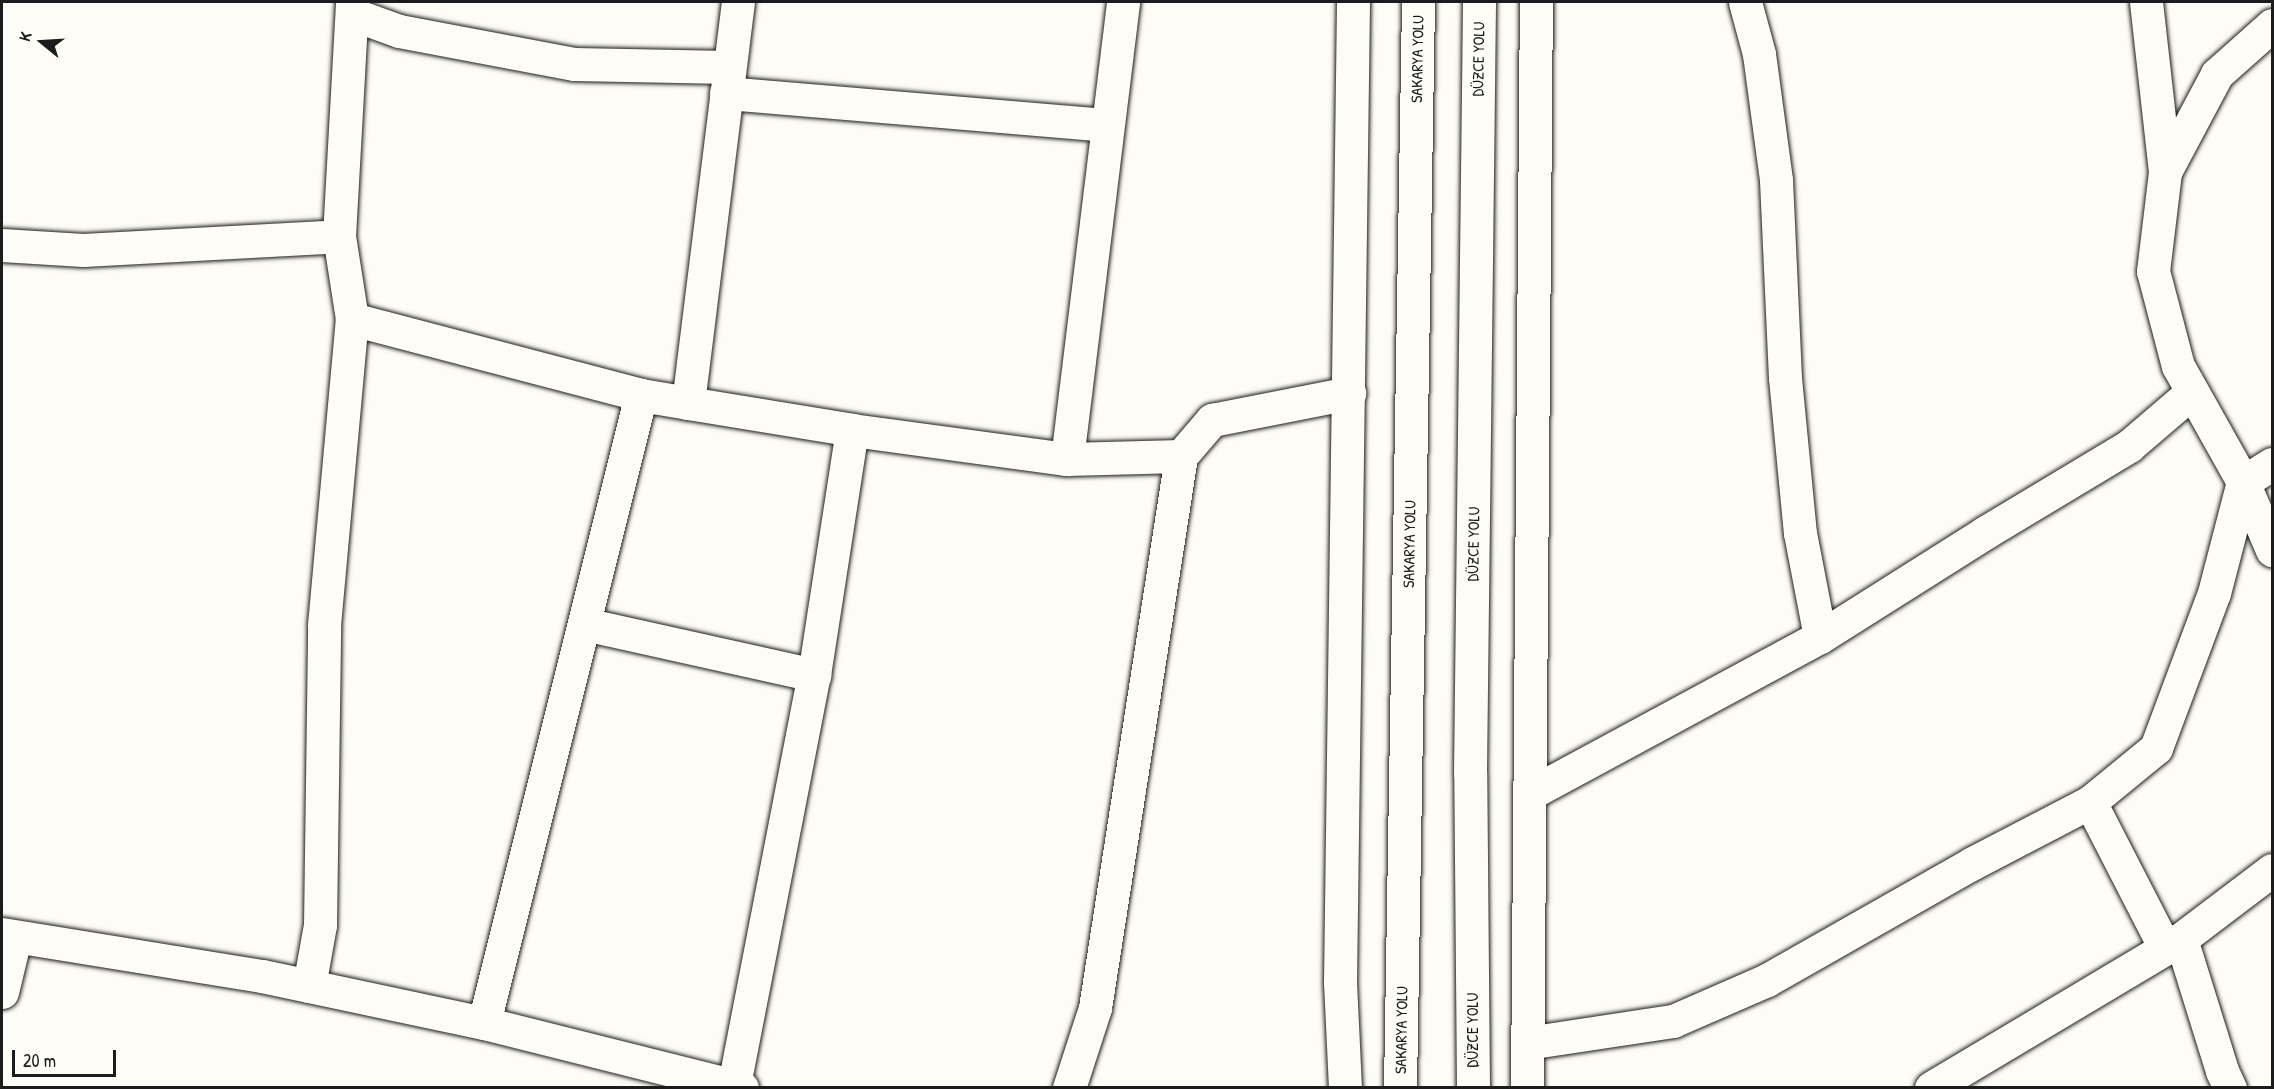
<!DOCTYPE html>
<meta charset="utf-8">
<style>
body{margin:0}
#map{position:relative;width:2274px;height:1089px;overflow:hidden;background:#fdfcf7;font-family:"Patrick Hand",sans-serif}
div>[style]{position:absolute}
.roads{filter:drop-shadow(0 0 2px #1c1c1c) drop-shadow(0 0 2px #1c1c1c)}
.street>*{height:33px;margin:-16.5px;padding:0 16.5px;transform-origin:16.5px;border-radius:16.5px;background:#fdfcf7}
.highway>*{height:33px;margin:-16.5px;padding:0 16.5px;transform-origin:16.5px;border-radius:16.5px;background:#fdfcf7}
span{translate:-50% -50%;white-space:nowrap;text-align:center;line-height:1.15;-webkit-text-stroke:4.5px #fdfcf7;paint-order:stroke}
.street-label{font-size:16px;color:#1c1c1c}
.frame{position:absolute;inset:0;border:3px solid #1c1c1c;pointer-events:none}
.north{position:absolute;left:12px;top:12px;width:60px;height:60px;-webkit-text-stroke:4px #fdfcf7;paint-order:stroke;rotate:288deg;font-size:16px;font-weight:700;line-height:24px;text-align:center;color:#1c1c1c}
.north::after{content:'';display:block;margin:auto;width:21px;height:27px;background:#1c1c1c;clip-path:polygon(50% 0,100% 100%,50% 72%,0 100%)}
.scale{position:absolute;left:12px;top:1050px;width:104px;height:27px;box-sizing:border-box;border:3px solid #1c1c1c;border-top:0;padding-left:8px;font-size:18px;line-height:21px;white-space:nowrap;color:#1c1c1c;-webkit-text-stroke:4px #fdfcf7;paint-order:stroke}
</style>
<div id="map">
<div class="roads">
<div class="street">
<div style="left:1745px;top:2px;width:54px;rotate:74.9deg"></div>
<div style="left:1759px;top:54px;width:127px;rotate:82.3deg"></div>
<div style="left:1776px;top:180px;width:198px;rotate:87.4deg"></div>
<div style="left:1785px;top:378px;width:156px;rotate:84.5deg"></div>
<div style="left:1800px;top:533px;width:106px;rotate:79.1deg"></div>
<div style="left:2146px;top:2px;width:171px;rotate:83.6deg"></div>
<div style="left:352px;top:14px;width:50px;rotate:19.9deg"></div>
<div style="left:399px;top:31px;width:178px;rotate:10.7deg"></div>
<div style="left:574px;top:64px;width:155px;rotate:1.1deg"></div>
<div style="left:2272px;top:25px;width:74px;rotate:138.3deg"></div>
<div style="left:2217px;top:74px;width:111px;rotate:118deg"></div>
<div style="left:2165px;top:172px;width:100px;rotate:96.9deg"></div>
<div style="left:2153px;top:271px;width:98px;rotate:75.3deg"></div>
<div style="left:2178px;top:366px;width:133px;rotate:60.7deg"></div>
<div style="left:2243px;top:482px;width:74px;rotate:66.9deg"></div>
<div style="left:726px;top:93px;width:382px;rotate:4.8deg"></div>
<div style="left:2px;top:245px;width:81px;rotate:3.5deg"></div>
<div style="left:83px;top:250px;width:256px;rotate:-3.1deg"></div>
<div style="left:352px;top:319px;width:299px;rotate:14.7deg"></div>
<div style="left:641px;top:395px;width:48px;rotate:9.7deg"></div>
<div style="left:688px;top:403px;width:166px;rotate:9.3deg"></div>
<div style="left:852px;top:430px;width:217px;rotate:7.7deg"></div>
<div style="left:1067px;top:459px;width:114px;rotate:-1.5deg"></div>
<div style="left:641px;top:395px;width:647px;rotate:104.04deg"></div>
<div style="left:484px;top:1023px;width:266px;rotate:14.1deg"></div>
<div style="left:688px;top:403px;width:404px;rotate:-82.9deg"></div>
<div style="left:1067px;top:459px;width:460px;rotate:-83deg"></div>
<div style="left:584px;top:624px;width:236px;rotate:12.5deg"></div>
<div style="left:1531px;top:793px;width:328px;rotate:-28.4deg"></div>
<div style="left:1820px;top:637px;width:196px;rotate:-32.3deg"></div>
<div style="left:1986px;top:532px;width:167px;rotate:-31deg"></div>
<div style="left:2129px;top:446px;width:83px;rotate:-40.6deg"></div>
<div style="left:2090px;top:802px;width:85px;rotate:-39.3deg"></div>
<div style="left:2156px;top:748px;width:165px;rotate:-69.5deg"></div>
<div style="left:2214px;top:593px;width:115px;rotate:-75.4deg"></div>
<div style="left:2243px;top:482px;width:34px;rotate:-32deg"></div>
<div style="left:2px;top:934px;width:263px;rotate:9.2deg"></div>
<div style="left:262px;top:976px;width:227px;rotate:12deg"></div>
<div style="left:2181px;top:939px;width:138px;rotate:72.7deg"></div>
<div style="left:2222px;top:1071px;width:19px;rotate:65deg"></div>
<div style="left:309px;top:986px;width:62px;rotate:-79.8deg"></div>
<div style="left:320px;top:925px;width:300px;rotate:-89.2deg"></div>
<div style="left:324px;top:625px;width:307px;rotate:-84.8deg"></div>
<div style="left:352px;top:319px;width:84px;rotate:-98.9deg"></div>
<div style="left:339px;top:236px;width:234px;rotate:-86.8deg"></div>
<div style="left:2px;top:992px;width:56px;rotate:-76.5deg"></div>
<div style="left:1527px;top:1043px;width:148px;rotate:-8.6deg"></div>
<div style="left:1673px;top:1021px;width:103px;rotate:-23.6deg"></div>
<div style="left:1767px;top:980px;width:235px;rotate:-29.6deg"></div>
<div style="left:1971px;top:864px;width:134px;rotate:-27.5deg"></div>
<div style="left:2090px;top:802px;width:164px;rotate:62.8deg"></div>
<div style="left:734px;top:1085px;width:418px;rotate:-79deg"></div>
<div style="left:814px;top:675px;width:248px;rotate:-81.2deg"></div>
<div style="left:1069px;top:1088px;width:84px;rotate:-72deg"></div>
<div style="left:1095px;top:1008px;width:559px;rotate:-81.14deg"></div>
<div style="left:1181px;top:456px;width:48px;rotate:-49.3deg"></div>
<div style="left:1212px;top:420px;width:140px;rotate:-11.1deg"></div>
<div style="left:1345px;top:1088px;width:105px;rotate:-92.7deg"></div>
<div style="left:1340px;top:983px;width:981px;rotate:-89.24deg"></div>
<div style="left:1527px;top:1088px;width:1086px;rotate:-89.53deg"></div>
<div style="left:1931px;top:1088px;width:291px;rotate:-30.8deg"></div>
<div style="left:2181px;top:939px;width:114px;rotate:-37.2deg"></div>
</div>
<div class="highway">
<div style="left:1400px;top:1088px;width:1086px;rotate:-89.05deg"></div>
<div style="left:1473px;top:1088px;width:315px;rotate:-90.5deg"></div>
<div style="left:1470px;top:773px;width:771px;rotate:-89.33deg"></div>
</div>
</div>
<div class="street-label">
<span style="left:1417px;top:59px;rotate:-89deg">SAKARYA YOLU</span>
<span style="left:1478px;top:59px;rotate:-89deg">DÜZCE YOLU</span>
<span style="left:1409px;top:544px;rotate:-89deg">SAKARYA YOLU</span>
<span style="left:1473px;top:544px;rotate:-89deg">DÜZCE YOLU</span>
<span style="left:1401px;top:1030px;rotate:-89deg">SAKARYA YOLU</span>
<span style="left:1472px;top:1030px;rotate:-90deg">DÜZCE YOLU</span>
</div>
<div class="frame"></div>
<div class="north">K</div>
<div class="scale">20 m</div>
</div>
